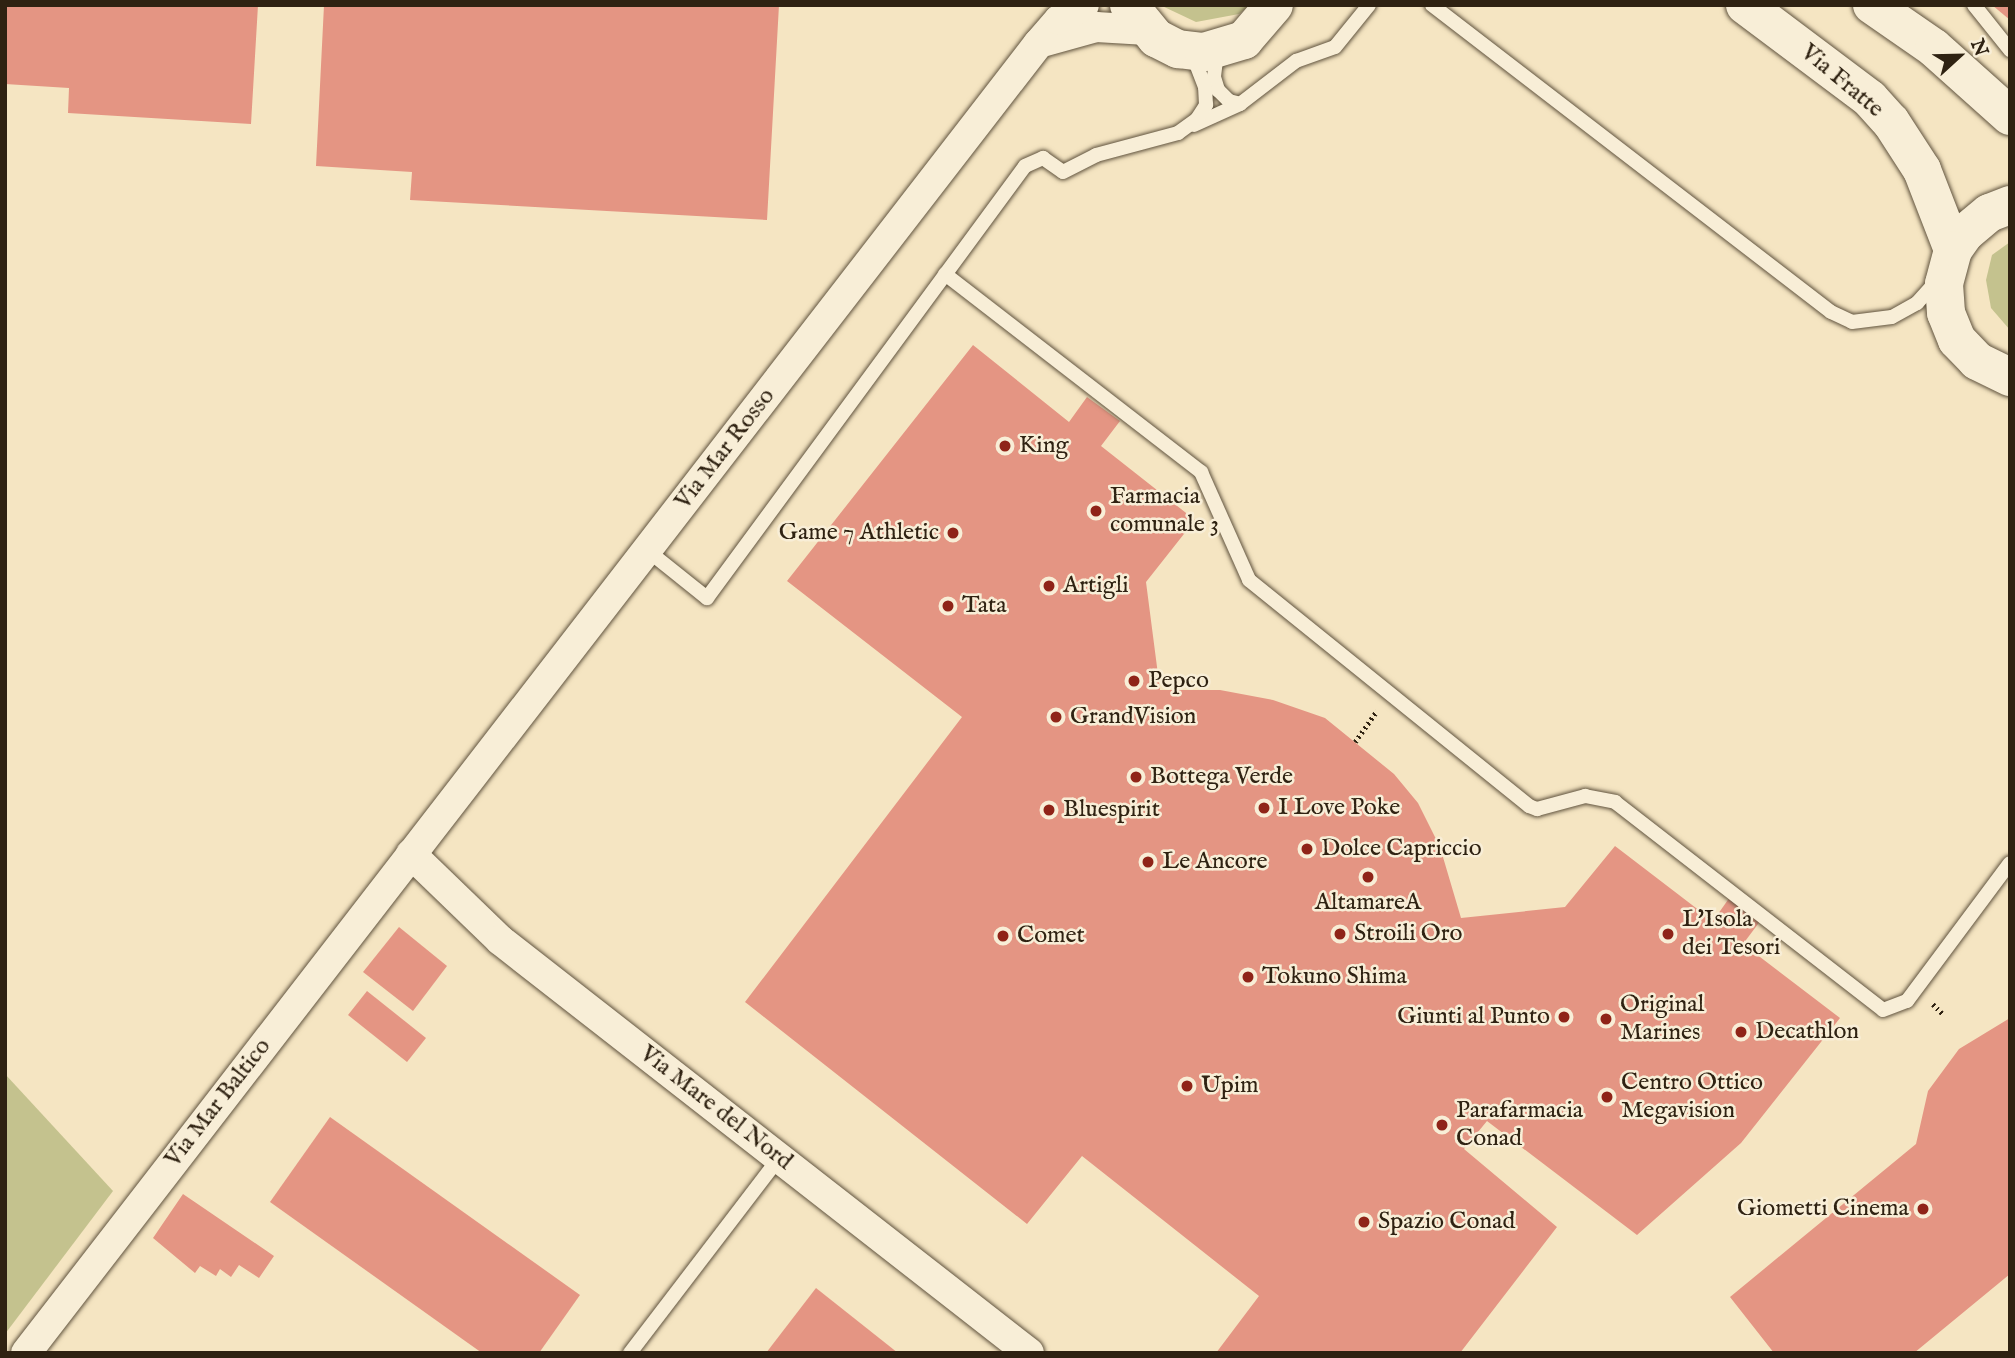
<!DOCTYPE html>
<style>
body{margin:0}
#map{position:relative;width:2015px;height:1358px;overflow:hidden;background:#f5e5c2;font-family:"IM FELL English",serif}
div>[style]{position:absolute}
.green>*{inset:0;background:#c4c28e}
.building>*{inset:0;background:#e49583}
.path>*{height:4.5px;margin-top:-2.25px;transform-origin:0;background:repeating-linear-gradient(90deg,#2f2212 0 2px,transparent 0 5.5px)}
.roads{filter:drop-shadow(0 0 2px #60533e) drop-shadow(0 0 2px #60533e)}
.service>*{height:14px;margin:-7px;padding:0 7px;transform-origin:7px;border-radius:7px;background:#f8eed7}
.minor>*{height:30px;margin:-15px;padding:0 15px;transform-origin:15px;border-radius:15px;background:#f8eed7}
.secondary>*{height:38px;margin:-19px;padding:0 19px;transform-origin:19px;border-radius:19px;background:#f8eed7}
.dots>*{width:19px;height:19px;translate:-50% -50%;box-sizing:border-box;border:4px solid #f8eed7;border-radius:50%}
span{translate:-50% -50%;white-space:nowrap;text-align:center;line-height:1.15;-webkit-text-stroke:5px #f8eed7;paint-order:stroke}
.street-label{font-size:24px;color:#2f2212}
.poi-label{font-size:24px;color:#2f2212}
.left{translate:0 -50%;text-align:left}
.right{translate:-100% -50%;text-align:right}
.frame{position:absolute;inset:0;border:7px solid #2f2212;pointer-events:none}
.north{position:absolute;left:1924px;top:21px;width:70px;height:70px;-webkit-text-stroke:5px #f8eed7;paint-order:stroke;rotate:68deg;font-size:19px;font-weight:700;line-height:28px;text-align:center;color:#2f2212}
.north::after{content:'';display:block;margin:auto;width:24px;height:32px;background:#2f2212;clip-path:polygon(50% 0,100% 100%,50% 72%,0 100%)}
</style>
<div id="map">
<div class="green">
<div style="clip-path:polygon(1160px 5px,1250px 5px,1239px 14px,1196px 22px)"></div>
<div style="clip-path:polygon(2010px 242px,2010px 330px,1991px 308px,1986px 280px,1992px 255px)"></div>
<div style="clip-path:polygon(5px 1074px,113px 1191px,5px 1334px)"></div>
</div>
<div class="building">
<div style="clip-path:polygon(5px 5px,258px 5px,251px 124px,68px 113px,69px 88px,5px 84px)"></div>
<div style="clip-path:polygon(324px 5px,779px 5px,767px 220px,410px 200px,412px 172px,316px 166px)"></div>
<div style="clip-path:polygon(1992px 5px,2010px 5px,2010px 20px)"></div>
<div style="clip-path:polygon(973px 345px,1069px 422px,1087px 397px,1120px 421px,1101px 446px,1195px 520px,1146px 582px,1160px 690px,1220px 690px,1273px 700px,1325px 718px,1394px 774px,1418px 803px,1440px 847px,1461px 918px,1565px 907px,1615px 846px,1713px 921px,1730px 897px,1761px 920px,1743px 944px,1840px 1018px,1741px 1143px,1637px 1235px,1487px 1121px,1464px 1149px,1557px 1227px,1460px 1353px,1216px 1353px,1259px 1296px,1082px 1156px,1027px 1224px,745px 1002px,962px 717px,787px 581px)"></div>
<div style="clip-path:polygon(399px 927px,447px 966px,413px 1011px,363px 972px)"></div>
<div style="clip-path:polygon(367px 991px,426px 1038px,407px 1062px,348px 1015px)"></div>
<div style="clip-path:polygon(2010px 1018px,2010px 1274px,1914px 1353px,1774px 1353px,1730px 1297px,1916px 1144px,1928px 1091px,1959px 1049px)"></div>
<div style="clip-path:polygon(330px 1117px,580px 1295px,539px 1353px,482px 1353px,270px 1202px)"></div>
<div style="clip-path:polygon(183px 1194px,274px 1256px,259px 1278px,239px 1265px,231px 1277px,220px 1269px,216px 1276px,200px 1266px,195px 1273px,153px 1238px)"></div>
<div style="clip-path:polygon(816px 1288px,898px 1353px,766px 1353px)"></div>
</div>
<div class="path">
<div style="left:1355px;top:742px;width:38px;rotate:-55deg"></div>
<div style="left:1933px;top:1004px;width:16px;rotate:45deg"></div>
</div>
<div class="roads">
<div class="service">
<div style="left:1432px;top:5px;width:503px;rotate:37.58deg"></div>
<div style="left:1831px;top:312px;width:23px;rotate:25deg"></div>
<div style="left:1852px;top:322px;width:40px;rotate:-7.1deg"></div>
<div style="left:1892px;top:317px;width:29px;rotate:-29deg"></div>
<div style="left:1917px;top:303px;width:30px;rotate:-48deg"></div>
<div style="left:1974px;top:5px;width:58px;rotate:51.3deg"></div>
<div style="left:1217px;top:52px;width:25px;rotate:97deg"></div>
<div style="left:1214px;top:77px;width:14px;rotate:73deg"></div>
<div style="left:1218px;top:90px;width:16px;rotate:45deg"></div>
<div style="left:1229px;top:101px;width:11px;rotate:15deg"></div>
<div style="left:1240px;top:104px;width:71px;rotate:-37.5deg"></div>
<div style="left:1296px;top:61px;width:41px;rotate:-19.7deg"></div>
<div style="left:1335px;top:47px;width:54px;rotate:-51deg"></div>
<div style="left:1194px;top:125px;width:51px;rotate:-24.5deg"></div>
<div style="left:945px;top:274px;width:324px;rotate:37.7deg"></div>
<div style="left:1201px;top:472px;width:118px;rotate:66deg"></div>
<div style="left:1249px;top:580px;width:360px;rotate:38.9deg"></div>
<div style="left:1529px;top:806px;width:9px;rotate:21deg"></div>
<div style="left:1537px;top:809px;width:50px;rotate:-15.2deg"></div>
<div style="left:1585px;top:796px;width:31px;rotate:11deg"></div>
<div style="left:1615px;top:802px;width:339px;rotate:37.8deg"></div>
<div style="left:1883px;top:1010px;width:26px;rotate:-21deg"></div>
<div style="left:1907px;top:1001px;width:172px;rotate:-53.3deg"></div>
<div style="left:647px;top:550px;width:77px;rotate:38.7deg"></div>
<div style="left:707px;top:598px;width:536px;rotate:-53.64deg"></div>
<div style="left:1025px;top:166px;width:20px;rotate:-24deg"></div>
<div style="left:1043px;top:158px;width:24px;rotate:35deg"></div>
<div style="left:1063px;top:172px;width:37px;rotate:-27deg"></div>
<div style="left:1096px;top:155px;width:85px;rotate:-15deg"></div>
<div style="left:1178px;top:133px;width:24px;rotate:-36deg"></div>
<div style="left:1197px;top:119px;width:17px;rotate:-57deg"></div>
<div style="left:1206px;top:105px;width:18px;rotate:-93deg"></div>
<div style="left:1205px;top:87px;width:33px;rotate:-111deg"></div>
<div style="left:630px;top:1353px;width:245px;rotate:-52.6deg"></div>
</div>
<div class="minor">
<div style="left:1042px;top:42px;width:56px;rotate:-15.5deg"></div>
<div style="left:1096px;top:27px;width:51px;rotate:3.4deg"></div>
<div style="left:411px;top:854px;width:124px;rotate:44deg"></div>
<div style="left:500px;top:940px;width:671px;rotate:37.98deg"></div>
<div style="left:26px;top:1353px;width:1655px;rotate:-52.29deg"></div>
<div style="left:1038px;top:44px;width:32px;rotate:-49deg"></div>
<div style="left:1059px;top:20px;width:29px;rotate:-31deg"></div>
</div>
<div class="secondary">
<div style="left:1129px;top:5px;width:43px;rotate:50.7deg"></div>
<div style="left:1156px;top:38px;width:25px;rotate:27deg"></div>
<div style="left:1178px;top:49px;width:26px;rotate:7deg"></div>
<div style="left:1204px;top:52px;width:42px;rotate:-16.7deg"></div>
<div style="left:1244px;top:40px;width:46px;rotate:-49.4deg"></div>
<div style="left:1745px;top:5px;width:156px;rotate:36.9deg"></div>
<div style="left:1870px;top:99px;width:31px;rotate:48deg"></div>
<div style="left:1891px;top:122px;width:57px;rotate:57.1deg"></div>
<div style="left:1922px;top:170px;width:86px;rotate:68.8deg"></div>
<div style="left:1872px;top:5px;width:75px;rotate:34.7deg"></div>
<div style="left:1934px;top:48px;width:102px;rotate:41.8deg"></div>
<div style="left:2010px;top:205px;width:22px;rotate:159deg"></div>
<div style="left:1989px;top:213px;width:31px;rotate:140deg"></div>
<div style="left:1965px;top:233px;width:21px;rotate:125deg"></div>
<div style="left:1953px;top:250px;width:35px;rotate:105deg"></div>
<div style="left:1944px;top:284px;width:29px;rotate:86deg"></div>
<div style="left:1946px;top:313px;width:29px;rotate:68deg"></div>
<div style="left:1957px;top:340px;width:29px;rotate:46deg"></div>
<div style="left:1977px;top:361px;width:37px;rotate:26deg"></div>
</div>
</div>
<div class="dots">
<div style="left:1005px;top:446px;background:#8f2418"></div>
<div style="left:1096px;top:511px;background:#8f2418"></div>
<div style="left:953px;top:533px;background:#8f2418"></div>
<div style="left:1049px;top:586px;background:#8f2418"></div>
<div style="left:948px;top:606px;background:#8f2418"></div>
<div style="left:1134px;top:681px;background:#8f2418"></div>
<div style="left:1056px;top:717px;background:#8f2418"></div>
<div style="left:1136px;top:777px;background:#8f2418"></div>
<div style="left:1264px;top:808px;background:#8f2418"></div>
<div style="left:1049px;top:810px;background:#8f2418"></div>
<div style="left:1307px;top:849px;background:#8f2418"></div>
<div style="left:1148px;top:862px;background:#8f2418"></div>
<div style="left:1368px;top:877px;background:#8f2418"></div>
<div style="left:1340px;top:934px;background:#8f2418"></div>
<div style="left:1668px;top:934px;background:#8f2418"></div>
<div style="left:1003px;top:936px;background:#8f2418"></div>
<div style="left:1248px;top:977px;background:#8f2418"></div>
<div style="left:1564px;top:1017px;background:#8f2418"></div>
<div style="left:1606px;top:1019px;background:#8f2418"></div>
<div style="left:1741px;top:1032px;background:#8f2418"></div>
<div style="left:1187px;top:1086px;background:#8f2418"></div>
<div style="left:1607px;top:1097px;background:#8f2418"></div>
<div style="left:1442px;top:1125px;background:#8f2418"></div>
<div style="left:1923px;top:1209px;background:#8f2418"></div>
<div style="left:1364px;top:1222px;background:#8f2418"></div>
</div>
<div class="street-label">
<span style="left:1842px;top:81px;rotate:40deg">Via Fratte</span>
<span style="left:725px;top:449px;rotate:-52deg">Via Mar Rosso</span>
<span style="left:218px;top:1103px;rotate:-52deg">Via Mar Baltico</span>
<span style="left:716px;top:1108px;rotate:38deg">Via Mare del Nord</span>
</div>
<div class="poi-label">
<span class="left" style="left:1019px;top:446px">King</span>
<span class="left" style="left:1110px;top:511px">Farmacia<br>comunale 3</span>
<span class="right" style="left:939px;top:533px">Game 7 Athletic</span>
<span class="left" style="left:1063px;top:586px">Artigli</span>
<span class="left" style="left:962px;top:606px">Tata</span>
<span class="left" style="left:1148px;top:681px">Pepco</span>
<span class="left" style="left:1070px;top:717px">GrandVision</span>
<span class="left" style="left:1150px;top:777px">Bottega Verde</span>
<span class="left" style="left:1278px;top:808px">I Love Poke</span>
<span class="left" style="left:1063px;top:810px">Bluespirit</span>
<span class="left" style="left:1321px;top:849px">Dolce Capriccio</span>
<span class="left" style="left:1162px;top:862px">Le Ancore</span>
<span style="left:1368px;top:903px">AltamareA</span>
<span class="left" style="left:1682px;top:934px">L'Isola<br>dei Tesori</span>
<span class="left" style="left:1354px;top:934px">Stroili Oro</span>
<span class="left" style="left:1017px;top:936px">Comet</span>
<span class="left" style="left:1262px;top:977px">Tokuno Shima</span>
<span class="left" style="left:1620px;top:1019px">Original<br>Marines</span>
<span class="right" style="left:1550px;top:1017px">Giunti al Punto</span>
<span class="left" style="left:1755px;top:1032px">Decathlon</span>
<span class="left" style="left:1621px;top:1097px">Centro Ottico<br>Megavision</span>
<span class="left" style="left:1201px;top:1086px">Upim</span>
<span class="left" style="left:1456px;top:1125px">Parafarmacia<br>Conad</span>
<span class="right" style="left:1909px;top:1209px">Giometti Cinema</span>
<span class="left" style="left:1378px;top:1222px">Spazio Conad</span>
</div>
<div class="frame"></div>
<div class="north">N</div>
</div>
